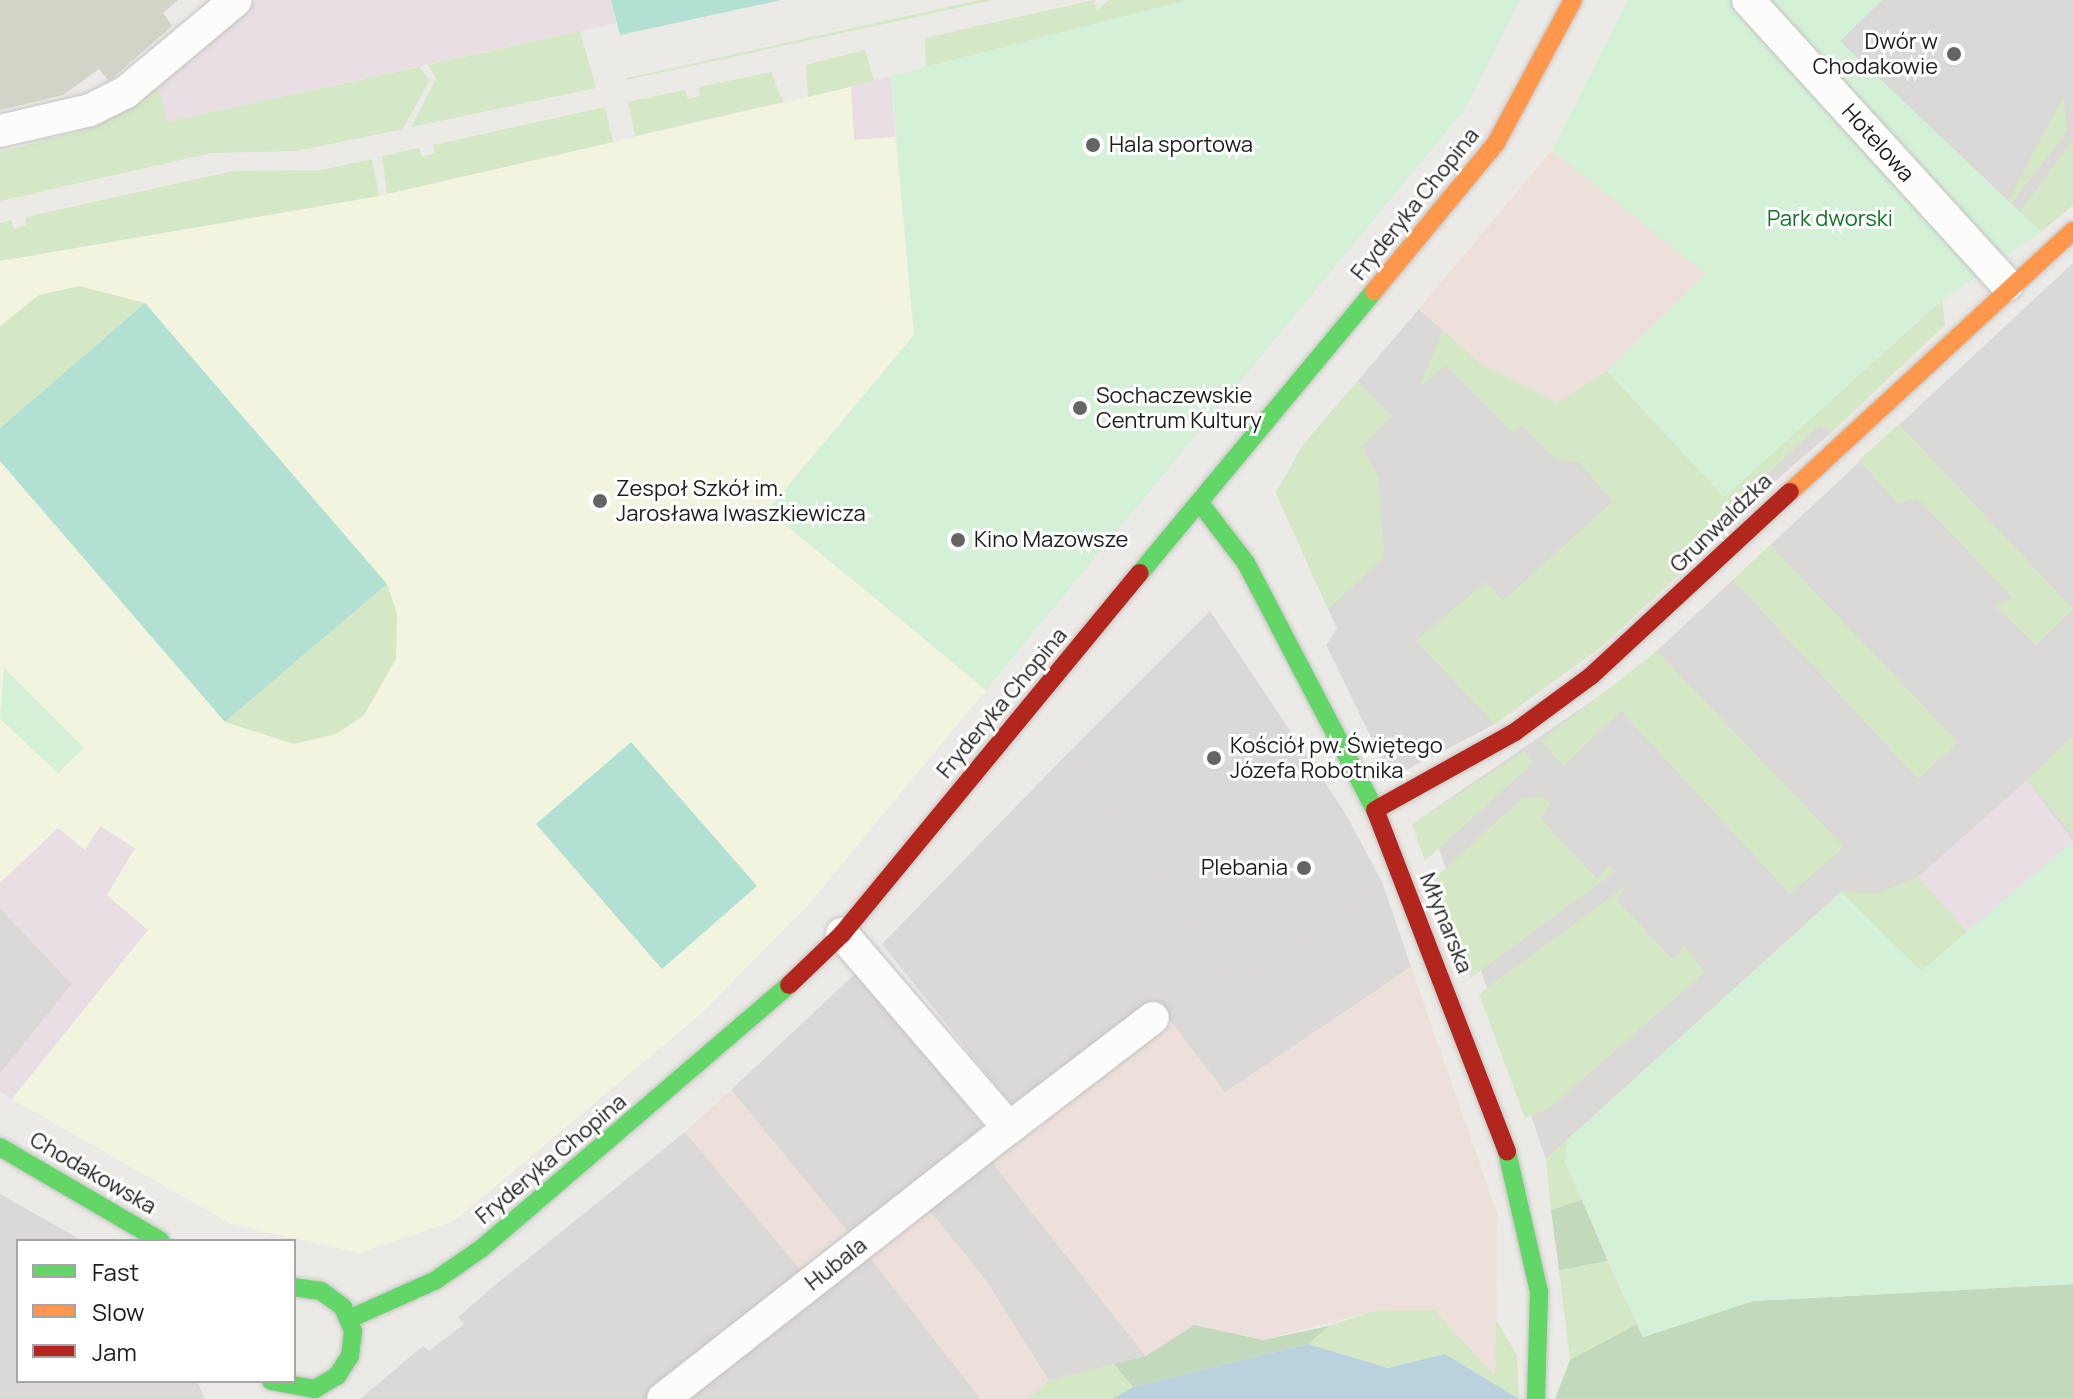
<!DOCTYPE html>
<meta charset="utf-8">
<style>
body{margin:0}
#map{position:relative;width:2073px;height:1399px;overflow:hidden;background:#ebeae6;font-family:Manrope,sans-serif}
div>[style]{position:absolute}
.residential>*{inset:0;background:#dad9d7}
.commercial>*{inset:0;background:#ede0db}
.industrial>*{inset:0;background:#e8dee3}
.education>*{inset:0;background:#f3f4e0}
.religious>*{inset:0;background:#d9d9d7}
.construction>*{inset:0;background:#d3d4c8}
.grass>*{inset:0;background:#d4e8c5}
.forest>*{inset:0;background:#c3d9bc}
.park>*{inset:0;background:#d4f1d8}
.pitch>*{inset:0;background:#b2e1d3}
.water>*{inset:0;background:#bad2de}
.roads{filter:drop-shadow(0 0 2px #c4c4c2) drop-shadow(0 0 2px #c4c4c2)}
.street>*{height:32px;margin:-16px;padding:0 16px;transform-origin:16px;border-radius:16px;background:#fcfcfb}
.fast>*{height:18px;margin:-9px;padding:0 9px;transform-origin:9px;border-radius:9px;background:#63d668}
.slow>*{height:18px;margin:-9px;padding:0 9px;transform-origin:9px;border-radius:9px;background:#ff974d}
.jam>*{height:18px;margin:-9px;padding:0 9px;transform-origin:9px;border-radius:9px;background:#b3261e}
.dots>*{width:22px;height:22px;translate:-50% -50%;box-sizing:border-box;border:4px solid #fff;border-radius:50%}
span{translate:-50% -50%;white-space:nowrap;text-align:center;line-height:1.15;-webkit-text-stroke:6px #fff;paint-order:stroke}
.poi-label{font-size:22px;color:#1d1d1d}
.right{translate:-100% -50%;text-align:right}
.left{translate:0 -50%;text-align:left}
.street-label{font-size:22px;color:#1d1d1d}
.park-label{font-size:22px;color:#107624}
.legend{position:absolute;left:16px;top:1239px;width:280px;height:144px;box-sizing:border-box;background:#fff;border:2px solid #a5a5a5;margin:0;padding:10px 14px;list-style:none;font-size:24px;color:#1d1d1d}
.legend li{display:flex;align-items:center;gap:16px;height:40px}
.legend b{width:40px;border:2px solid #a5a5a5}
</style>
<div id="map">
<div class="residential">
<div style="clip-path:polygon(1882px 0,2073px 0,2073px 205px,2041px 232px,1839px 41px)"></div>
<div style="clip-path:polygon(2073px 263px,2073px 841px,1921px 971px,1841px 892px,1546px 1159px,1427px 814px,1634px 672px)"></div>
<div style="clip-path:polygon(1419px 309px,1481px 364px,1557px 403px,1607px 371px,1724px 497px,1819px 426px,1833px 431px,1495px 724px,1391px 778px,1326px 645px,1337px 629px,1276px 493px,1303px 445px)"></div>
<div style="clip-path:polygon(1072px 749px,1235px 979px,1382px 882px,1411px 967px,1381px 987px,1408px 1045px,1224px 1093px,1154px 1000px,1014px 1108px,882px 944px)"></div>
<div style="clip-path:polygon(0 908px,72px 984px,0 1074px)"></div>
<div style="clip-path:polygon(858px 971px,986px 1129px,852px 1237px,731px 1090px)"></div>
<div style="clip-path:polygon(685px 1132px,804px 1274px,646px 1399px,360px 1399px,423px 1346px,429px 1351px,464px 1324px,458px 1317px,494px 1286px)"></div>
<div style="clip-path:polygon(990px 1159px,1006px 1180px,1146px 1356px,1049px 1381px,985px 1279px,928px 1209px)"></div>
<div style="clip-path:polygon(0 1194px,83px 1241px,18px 1241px,18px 1381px,197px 1381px,205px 1399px,0 1399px)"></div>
<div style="clip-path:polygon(869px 1256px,981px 1399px,683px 1399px)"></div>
</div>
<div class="commercial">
<div style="clip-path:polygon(1552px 150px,1707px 274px,1607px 371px,1557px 403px,1481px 364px,1419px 309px)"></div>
<div style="clip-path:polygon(1411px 967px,1497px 1213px,1496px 1377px,1374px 1311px,1263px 1340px,1194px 1325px,1146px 1356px,990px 1159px,1173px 1024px,1225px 1092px)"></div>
<div style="clip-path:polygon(731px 1090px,852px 1237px,804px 1274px,685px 1132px)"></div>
<div style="clip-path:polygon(928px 1209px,985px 1279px,1049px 1381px,1027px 1399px,981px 1399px,869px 1256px)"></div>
</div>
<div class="industrial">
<div style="clip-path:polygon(258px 0,611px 0,616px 23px,167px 122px,158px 85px)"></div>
<div style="clip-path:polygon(891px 76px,895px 137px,854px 140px,851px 87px)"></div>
<div style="clip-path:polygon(2027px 780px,2073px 841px,1967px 932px,1918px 877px)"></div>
<div style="clip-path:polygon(100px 826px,135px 848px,107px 895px,148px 930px,12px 1099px,0 1092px,0 1074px,72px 984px,0 908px,0 883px,58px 827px,85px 849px)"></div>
</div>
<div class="education">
<div style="clip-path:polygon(851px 87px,854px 140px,895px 137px,914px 335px,768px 510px,986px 690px,808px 905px,702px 1013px,454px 1221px,360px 1253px,231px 1224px,12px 1099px,148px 930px,107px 895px,135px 848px,100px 826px,85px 850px,58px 828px,0 883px,0 261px,379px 196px)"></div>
</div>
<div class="religious">
<div style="clip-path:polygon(1210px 611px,1344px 811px,1382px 882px,1235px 980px,1072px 749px)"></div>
</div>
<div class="construction">
<div style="clip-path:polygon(0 0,178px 0,163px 13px,172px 26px,109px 81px,99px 69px,63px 95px,0 110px)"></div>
</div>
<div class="grass">
<div style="clip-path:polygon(979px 0,994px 0,627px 80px,627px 78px)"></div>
<div style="clip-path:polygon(1094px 0,1097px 10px,1109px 0,1189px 0,926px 67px,925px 38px)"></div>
<div style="clip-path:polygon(580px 31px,596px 88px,411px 127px,436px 79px,428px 65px)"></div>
<div style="clip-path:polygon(865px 50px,874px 81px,808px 97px,806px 65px)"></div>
<div style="clip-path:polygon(419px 67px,430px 80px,403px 129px,296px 151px,211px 153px,0 201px,0 152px,85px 130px,158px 85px,167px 122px)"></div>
<div style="clip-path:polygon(771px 72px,783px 102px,635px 136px,628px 102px,685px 90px,688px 99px,700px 96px,699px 87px)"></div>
<div style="clip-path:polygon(2064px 96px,2067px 132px,2010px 205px,2007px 202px)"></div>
<div style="clip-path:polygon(605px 107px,613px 142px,387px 194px,382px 156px,419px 148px,422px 157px,435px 153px,433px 145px)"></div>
<div style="clip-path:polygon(2073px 140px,2073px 205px,2041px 232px,2019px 213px)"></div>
<div style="clip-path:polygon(372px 159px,379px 196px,0 261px,0 223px,11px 220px,14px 229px,26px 225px,26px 217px,233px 171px,322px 170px)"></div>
<div style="clip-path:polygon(79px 286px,145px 303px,0 428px,0 326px,39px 295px)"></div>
<div style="clip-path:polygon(1942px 300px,1945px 325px,1833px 431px,1819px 426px,1726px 513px,1728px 529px,1601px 647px,1495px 724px,1416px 641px,1486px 582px,1503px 601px,1613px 501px,1578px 462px,1556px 459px,1522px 426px,1513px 433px,1446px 365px,1419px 387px,1443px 331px,1481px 364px,1557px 403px,1607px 371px,1724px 497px)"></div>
<div style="clip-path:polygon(1358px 381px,1391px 416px,1362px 447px,1378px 476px,1384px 558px,1328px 609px,1276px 493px,1303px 445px)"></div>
<div style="clip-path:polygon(1899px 424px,2073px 609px,2036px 645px,1995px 606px,2013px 598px,1917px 498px,1898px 504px,1859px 460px)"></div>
<div style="clip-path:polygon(1770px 545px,1958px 742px,1918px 779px,1733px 580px)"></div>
<div style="clip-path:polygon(387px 584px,397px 614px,396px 659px,364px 715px,336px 734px,294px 744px,225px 722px)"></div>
<div style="clip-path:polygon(1657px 651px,1844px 847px,1790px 894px,1621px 711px,1563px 766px,1541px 741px)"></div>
<div style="clip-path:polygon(2073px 736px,2073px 835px,2027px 780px)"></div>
<div style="clip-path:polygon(1525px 751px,1533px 763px,1425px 861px,1412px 824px)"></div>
<div style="clip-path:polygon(1541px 797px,1551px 803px,1541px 819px,1597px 879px,1609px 865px,1614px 872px,1471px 978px,1434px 879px,1522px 798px)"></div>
<div style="clip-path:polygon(1918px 877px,1967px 932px,1921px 971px,1841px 892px,1878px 893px)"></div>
<div style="clip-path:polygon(1627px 885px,1617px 900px,1673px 960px,1685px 946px,1705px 972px,1550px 1108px,1525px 1118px,1479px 994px)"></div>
<div style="clip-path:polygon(1568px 1139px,1565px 1162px,1582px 1200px,1551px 1210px,1546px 1159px)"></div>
<div style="clip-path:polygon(1608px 1261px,1637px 1324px,1570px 1360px,1559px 1270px)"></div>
<div style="clip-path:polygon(1434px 1310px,1495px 1376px,1496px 1320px,1517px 1355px,1519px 1399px,1445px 1354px,1388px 1368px,1308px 1344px,1329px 1326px,1374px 1311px)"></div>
<div style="clip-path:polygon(1114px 1364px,1133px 1387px,1112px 1399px,1027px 1399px,1049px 1381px)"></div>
</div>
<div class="forest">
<div style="clip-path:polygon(1582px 1200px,1608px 1261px,1559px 1270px,1551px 1210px)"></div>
<div style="clip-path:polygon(2073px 1284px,2073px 1399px,1555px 1399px,1570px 1360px,1637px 1324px,1643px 1337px,1753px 1301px)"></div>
<div style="clip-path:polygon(1194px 1325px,1263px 1340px,1329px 1326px,1308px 1344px,1133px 1387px,1114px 1364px,1146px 1356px)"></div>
</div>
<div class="park">
<div style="clip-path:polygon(1189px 0,1520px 0,1465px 109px,986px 690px,768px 510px,914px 335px,891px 76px)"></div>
<div style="clip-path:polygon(1628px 0,1882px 0,1840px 41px,2041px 232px,1942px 300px,1724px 497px,1607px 371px,1706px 274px,1552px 150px)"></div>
<div style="clip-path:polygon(4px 668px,84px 748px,58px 773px,0 719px)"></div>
<div style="clip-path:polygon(2073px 841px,2073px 1284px,1753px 1301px,1643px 1337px,1565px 1162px,1568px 1139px,1841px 892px,1921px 971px)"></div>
</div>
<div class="pitch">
<div style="clip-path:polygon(611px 0,781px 0,620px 35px)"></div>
<div style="clip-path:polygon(145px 303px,387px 584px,225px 722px,0 461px,0 428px)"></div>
<div style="clip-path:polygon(631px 742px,757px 886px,662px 969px,536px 824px)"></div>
</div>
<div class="water">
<div style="clip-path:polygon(1308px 1344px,1388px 1368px,1445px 1354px,1519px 1399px,1112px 1399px,1133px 1387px)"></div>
</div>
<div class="roads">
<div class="street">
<div style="left:1748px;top:0;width:385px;rotate:47.7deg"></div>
<div style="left:0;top:131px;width:92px;rotate:-13.1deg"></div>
<div style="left:90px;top:110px;width:40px;rotate:-26.6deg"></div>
<div style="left:126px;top:92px;width:143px;rotate:-39.9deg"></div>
<div style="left:1009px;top:1128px;width:181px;rotate:-37.4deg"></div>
<div style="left:663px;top:1399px;width:439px;rotate:-38.1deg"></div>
<div style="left:1009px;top:1128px;width:256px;rotate:-130.7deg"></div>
</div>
<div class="fast">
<div style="left:1200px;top:503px;width:76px;rotate:52.5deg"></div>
<div style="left:1246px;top:563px;width:281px;rotate:62.4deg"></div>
<div style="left:1140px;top:573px;width:366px;rotate:-50.3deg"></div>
<div style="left:0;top:1147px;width:186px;rotate:30.3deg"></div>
<div style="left:1507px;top:1152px;width:144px;rotate:77.1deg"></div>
<div style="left:1539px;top:1292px;width:107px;rotate:91.6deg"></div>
<div style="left:349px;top:1319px;width:95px;rotate:-24.1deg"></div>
<div style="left:436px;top:1280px;width:56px;rotate:-34.8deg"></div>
<div style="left:482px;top:1248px;width:404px;rotate:-40.6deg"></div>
<div style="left:271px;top:1381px;width:45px;rotate:10.3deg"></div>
<div style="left:315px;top:1389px;width:26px;rotate:-31deg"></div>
<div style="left:337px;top:1376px;width:24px;rotate:-57deg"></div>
<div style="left:350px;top:1356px;width:25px;rotate:-83deg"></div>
<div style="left:353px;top:1331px;width:26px;rotate:-113deg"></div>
<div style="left:343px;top:1307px;width:27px;rotate:-144deg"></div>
<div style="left:321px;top:1291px;width:27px;rotate:-172deg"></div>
</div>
<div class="slow">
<div style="left:1374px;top:291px;width:192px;rotate:-50.5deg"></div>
<div style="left:1496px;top:143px;width:162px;rotate:-61.7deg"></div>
<div style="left:1790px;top:492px;width:385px;rotate:-42.7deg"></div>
</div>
<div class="jam">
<div style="left:1375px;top:810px;width:160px;rotate:-29.1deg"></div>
<div style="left:1515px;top:732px;width:94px;rotate:-36.4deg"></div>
<div style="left:1591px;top:676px;width:271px;rotate:-42.8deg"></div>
<div style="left:1376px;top:812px;width:364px;rotate:68.9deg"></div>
<div style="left:789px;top:985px;width:74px;rotate:-43.9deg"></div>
<div style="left:842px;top:934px;width:468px;rotate:-50.5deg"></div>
</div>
</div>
<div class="dots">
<div style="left:1954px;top:54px;background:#656563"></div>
<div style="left:1093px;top:145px;background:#656563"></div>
<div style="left:1080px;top:408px;background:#656563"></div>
<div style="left:600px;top:501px;background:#656563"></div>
<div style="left:958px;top:540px;background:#656563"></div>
<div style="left:1214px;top:758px;background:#656563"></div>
<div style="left:1304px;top:868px;background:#656563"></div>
</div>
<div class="poi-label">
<span class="right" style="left:1938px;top:54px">Dwór w<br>Chodakowie</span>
<span class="left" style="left:1109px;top:145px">Hala sportowa</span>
<span class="left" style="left:1096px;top:408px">Sochaczewskie<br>Centrum Kultury</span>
<span class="left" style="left:616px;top:501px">Zespoł Szkół im.<br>Jarosława Iwaszkiewicza</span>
<span class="left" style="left:974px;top:540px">Kino Mazowsze</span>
<span class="left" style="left:1230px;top:758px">Kościół pw. Świętego<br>Józefa Robotnika</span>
<span class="right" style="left:1288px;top:868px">Plebania</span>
</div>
<div class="street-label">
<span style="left:1878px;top:143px;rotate:48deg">Hotelowa</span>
<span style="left:1415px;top:204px;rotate:-51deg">Fryderyka Chopina</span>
<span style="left:1721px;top:523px;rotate:-44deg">Grunwaldzka</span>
<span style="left:1002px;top:703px;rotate:-50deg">Fryderyka Chopina</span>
<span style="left:1446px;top:923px;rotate:68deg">Młynarska</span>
<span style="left:551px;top:1159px;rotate:-40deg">Fryderyka Chopina</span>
<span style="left:93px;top:1173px;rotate:30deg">Chodakowska</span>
<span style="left:836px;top:1264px;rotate:-38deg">Hubala</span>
</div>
<div class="park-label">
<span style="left:1830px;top:219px">Park dworski</span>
</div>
<ul class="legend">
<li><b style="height:10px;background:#63d668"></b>Fast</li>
<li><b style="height:10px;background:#ff974d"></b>Slow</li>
<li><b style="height:10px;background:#b3261e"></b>Jam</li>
</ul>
</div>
